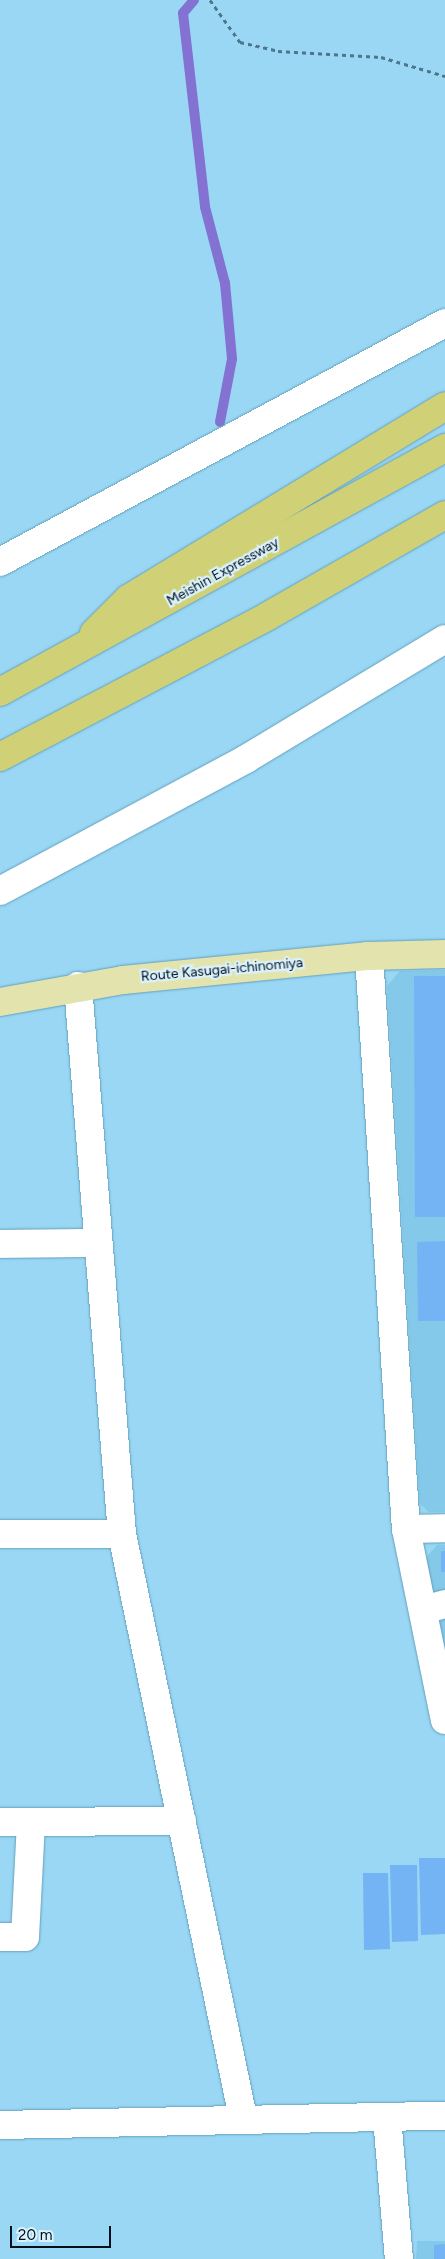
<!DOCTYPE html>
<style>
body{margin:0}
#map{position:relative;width:445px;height:2259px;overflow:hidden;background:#99d7f4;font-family:Figtree,sans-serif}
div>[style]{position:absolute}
.built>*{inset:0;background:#84c9e9}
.stream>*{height:10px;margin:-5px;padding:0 5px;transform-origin:5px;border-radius:5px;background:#8372d2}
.building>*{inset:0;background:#74b4f4}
.path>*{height:3px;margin-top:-1.5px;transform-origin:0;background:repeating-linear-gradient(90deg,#4e758a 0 4px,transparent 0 8px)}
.roads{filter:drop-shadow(0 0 1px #64a0bc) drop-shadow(0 0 1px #64a0bc)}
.minor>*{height:28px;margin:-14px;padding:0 14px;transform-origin:14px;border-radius:14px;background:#fff}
.major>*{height:28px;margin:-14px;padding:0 14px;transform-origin:14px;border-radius:14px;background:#e3e3ad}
.highway>*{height:28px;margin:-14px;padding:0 14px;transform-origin:14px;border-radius:14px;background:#d0d176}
span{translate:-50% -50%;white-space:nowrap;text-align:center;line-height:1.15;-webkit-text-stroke:4.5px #daf2fe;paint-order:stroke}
.street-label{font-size:14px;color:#000f1a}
.scale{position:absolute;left:10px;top:2226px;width:101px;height:22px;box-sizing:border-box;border:2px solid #000f1a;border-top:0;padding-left:6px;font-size:15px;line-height:18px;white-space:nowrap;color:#000f1a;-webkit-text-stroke:4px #daf2fe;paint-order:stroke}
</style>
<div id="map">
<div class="built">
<div style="clip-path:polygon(445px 970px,445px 1512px,429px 1512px,420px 1504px,387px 986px,400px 971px)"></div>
<div style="clip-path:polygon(437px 1545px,445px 1545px,445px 1650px,425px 1559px)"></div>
<div style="clip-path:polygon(417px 2241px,445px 2241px,445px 2259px,416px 2259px)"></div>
</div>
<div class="stream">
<div style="left:194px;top:0;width:17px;rotate:130deg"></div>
<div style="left:183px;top:13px;width:195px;rotate:83.5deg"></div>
<div style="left:205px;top:207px;width:79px;rotate:75.3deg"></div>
<div style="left:225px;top:283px;width:76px;rotate:84.7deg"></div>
<div style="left:232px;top:359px;width:64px;rotate:100.8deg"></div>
</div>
<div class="building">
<div style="clip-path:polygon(414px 976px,445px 976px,445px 1217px,415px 1217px)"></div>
<div style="clip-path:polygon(445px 1241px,445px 1321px,418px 1321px,417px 1242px)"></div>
<div style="clip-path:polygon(441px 1551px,445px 1551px,445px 1572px,441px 1572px)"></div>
<div style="clip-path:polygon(419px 1858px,445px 1858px,445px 1934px,421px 1935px)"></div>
<div style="clip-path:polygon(390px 1865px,417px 1865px,418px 1941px,392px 1942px)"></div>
<div style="clip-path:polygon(363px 1873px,388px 1873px,390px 1949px,364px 1950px)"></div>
<div style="clip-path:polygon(445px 2244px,445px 2259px,434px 2259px,434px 2245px)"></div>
</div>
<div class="path">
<div style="left:210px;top:0;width:52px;rotate:54.5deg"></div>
<div style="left:240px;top:42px;width:39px;rotate:13deg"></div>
<div style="left:278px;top:51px;width:103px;rotate:3.3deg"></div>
<div style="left:381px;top:57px;width:67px;rotate:16.5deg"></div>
</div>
<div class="roads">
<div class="minor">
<div style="left:0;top:562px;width:505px;rotate:-28.24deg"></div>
<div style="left:0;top:891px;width:279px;rotate:-28.2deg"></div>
<div style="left:246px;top:759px;width:232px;rotate:-31.1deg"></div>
<div style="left:369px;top:956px;width:574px;rotate:86.31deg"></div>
<div style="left:406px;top:1529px;width:195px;rotate:78.5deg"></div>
<div style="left:78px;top:986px;width:550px;rotate:85.41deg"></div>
<div style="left:122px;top:1534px;width:596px;rotate:78.29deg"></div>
<div style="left:0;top:1244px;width:96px;rotate:-0.6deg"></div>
<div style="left:406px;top:1529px;width:39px;rotate:-1deg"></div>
<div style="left:0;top:1534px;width:122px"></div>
<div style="left:423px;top:1610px;width:23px;rotate:-15deg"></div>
<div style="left:0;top:1822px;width:182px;rotate:-0.3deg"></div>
<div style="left:0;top:1937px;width:25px"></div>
<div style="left:25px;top:1937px;width:115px;rotate:-87deg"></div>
<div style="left:387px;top:2117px;width:143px;rotate:85.2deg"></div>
<div style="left:0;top:2125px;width:445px;rotate:-1.2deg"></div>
</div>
<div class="major">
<div style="left:0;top:1002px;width:125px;rotate:-10.1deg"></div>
<div style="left:123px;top:980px;width:247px;rotate:-5.6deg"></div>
<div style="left:369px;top:956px;width:76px;rotate:-1.5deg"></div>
</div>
<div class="highway">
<div style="left:94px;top:633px;width:48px;rotate:-45deg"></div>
<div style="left:128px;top:599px;width:371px;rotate:-31.3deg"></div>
<div style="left:0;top:692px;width:508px;rotate:-28.74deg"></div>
<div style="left:0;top:757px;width:303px;rotate:-27.7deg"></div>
<div style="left:268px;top:616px;width:204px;rotate:-29.7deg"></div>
</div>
</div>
<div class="street-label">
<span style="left:223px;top:572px;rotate:-29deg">Meishin Expressway</span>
<span style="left:222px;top:970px;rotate:-5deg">Route Kasugai-ichinomiya</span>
</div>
<div class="scale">20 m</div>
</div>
